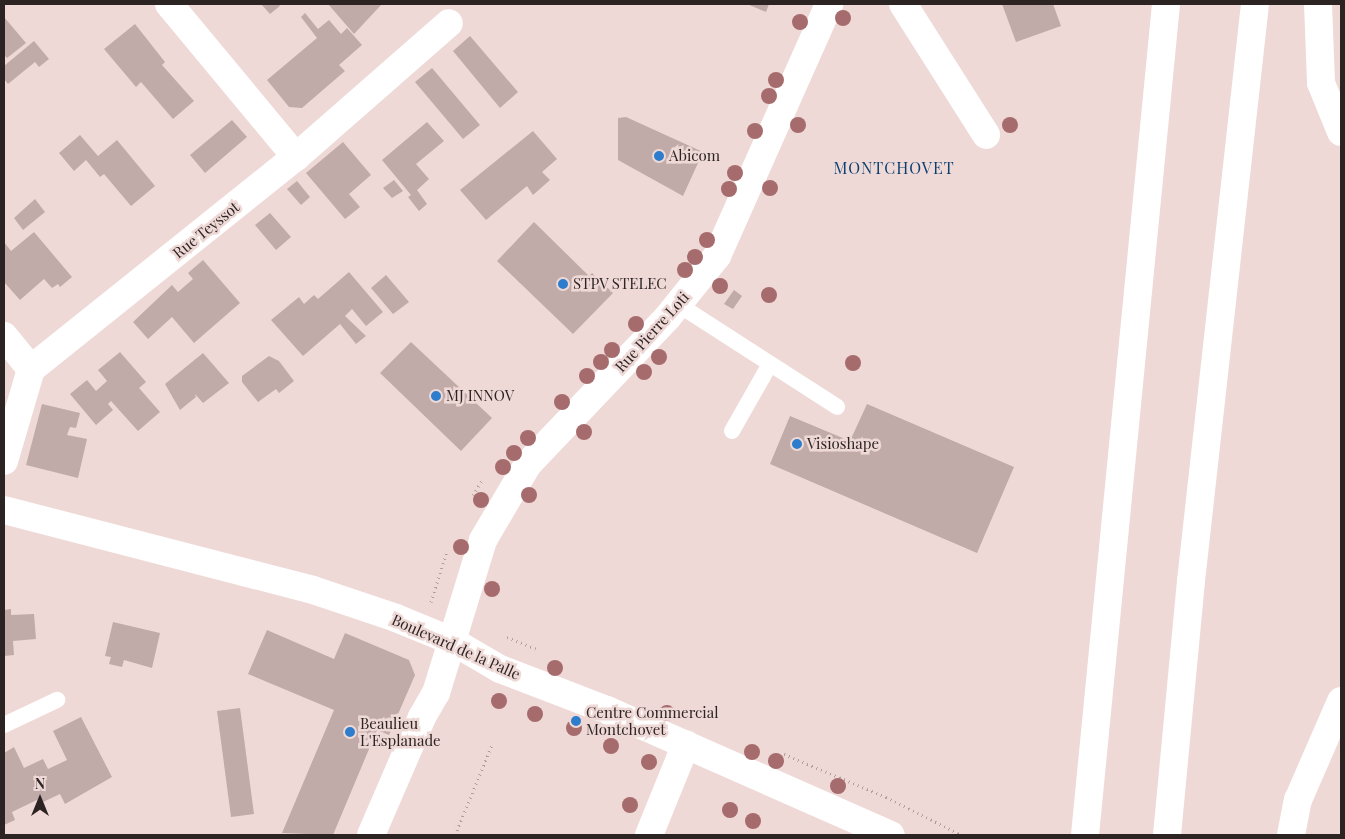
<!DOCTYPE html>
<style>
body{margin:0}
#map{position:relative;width:1345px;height:839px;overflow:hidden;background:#efd9d7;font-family:"Playfair Display",serif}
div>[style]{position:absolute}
.building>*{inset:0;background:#c0aba9}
.path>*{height:3px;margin-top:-1.5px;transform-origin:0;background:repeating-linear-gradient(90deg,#b09e9d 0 1px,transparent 0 5px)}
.service>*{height:16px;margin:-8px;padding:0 8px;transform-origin:8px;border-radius:8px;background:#fff}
.minor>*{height:28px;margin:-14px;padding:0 14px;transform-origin:14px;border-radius:14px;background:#fff}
.tertiary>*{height:28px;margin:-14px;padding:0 14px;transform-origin:14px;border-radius:14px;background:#fff}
.trunk>*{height:28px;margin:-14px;padding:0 14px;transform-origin:14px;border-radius:14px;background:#fff}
.trees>*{width:16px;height:16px;margin:-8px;border-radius:50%;background:#a66b6c}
.dots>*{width:14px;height:14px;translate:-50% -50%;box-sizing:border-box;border:2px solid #efd9d7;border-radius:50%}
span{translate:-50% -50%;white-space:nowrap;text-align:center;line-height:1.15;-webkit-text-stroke:5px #efd9d7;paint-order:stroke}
.poi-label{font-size:15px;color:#2c2423}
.left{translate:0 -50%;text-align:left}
.street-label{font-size:15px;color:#2c2423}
.neighbourhood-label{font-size:16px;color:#093f71;letter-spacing:1px}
.frame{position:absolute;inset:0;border:5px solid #2c2423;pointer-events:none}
.north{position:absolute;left:15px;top:774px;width:50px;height:50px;-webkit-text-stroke:4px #efd9d7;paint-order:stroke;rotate:0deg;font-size:14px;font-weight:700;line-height:20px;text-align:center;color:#2c2423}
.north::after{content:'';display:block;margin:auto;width:18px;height:22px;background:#2c2423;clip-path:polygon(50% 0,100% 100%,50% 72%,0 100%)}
</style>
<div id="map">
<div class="building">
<div style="clip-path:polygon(261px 4px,278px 4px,280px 6px,270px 14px)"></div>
<div style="clip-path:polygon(328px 4px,382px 4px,354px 34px)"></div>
<div style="clip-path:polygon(747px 4px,769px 4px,766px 12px)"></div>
<div style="clip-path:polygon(1002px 4px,1053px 4px,1061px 26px,1016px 42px)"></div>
<div style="clip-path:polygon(305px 13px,318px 29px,329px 20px,341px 34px,347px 28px,362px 45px,339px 65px,345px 71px,302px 108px,289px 107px,267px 80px,317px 38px,301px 17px)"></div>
<div style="clip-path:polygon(4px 17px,26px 43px,7px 58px,4px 55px)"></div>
<div style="clip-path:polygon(135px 24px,165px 62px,162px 65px,194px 101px,173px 119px,141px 82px,136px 87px,104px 49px)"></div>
<div style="clip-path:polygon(470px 36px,518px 92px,500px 108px,453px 51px)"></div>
<div style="clip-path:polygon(34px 41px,49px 59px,39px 67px,35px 62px,8px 84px,4px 79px,4px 66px)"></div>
<div style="clip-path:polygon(432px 68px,480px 125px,463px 139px,415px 82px)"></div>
<div style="clip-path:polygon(626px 117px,703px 152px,683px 196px,618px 160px,618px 118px)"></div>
<div style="clip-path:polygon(232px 120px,247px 137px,205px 173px,190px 155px)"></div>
<div style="clip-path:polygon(427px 122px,444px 141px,416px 164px,429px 179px,417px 190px,427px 204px,419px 211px,408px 197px,411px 195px,382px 160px)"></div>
<div style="clip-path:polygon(533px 131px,557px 159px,542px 172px,550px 180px,533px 195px,527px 186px,486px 220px,460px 190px)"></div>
<div style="clip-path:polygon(80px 135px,98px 156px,117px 140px,155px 186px,131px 206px,104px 174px,100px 177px,86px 160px,74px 171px,59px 153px)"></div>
<div style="clip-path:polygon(343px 142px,371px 175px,349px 194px,360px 207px,345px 219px,306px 173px)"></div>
<div style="clip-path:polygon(394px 180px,403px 191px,392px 198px,383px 188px)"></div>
<div style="clip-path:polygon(297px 181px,310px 197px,301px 205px,287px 189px)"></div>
<div style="clip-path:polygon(35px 199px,45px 212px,23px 230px,14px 218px)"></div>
<div style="clip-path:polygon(270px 213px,291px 237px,276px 250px,255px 225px)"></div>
<div style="clip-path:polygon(534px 222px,589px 276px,592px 273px,613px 293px,573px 334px,497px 261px)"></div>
<div style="clip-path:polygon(34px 232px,72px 277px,60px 287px,58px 284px,52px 288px,44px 279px,20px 300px,4px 282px,4px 242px,11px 251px)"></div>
<div style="clip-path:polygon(203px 260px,240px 303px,194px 343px,172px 317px,148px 339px,133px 322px,172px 285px,178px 292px,193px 279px,188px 273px)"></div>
<div style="clip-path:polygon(349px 272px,383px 312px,366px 326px,352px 309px,345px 316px,366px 336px,356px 344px,340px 324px,303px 356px,271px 320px,299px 297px,304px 304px,314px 295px,318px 299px)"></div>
<div style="clip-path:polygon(386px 275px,409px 302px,393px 314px,371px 288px)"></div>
<div style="clip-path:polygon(734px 290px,742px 296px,733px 309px,724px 304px)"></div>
<div style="clip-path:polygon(411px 342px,492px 418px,461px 451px,380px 373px)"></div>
<div style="clip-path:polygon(120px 352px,146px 382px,139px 388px,160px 412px,138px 431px,111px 401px,108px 404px,113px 410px,96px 425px,70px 394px,87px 380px,96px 391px,107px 381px,98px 370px)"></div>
<div style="clip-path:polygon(203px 353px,229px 383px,203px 403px,195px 394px,196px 397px,180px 410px,165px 384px)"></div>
<div style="clip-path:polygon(269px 356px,279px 361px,294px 381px,279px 393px,276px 389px,258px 402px,242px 382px,242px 376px)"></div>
<div style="clip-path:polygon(42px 404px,80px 413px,76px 428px,70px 427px,67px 435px,87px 439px,78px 478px,26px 465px)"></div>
<div style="clip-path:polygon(867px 404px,1014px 467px,977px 553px,770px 464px,790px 416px,850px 441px)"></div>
<div style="clip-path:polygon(11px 609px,11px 615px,34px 614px,36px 639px,13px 641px,14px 655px,4px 656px,4px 610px)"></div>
<div style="clip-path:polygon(113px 622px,160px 633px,152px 668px,124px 660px,122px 667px,109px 664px,111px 657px,105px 656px)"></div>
<div style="clip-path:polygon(267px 630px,334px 659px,345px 633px,409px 660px,415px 675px,389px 735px,377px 730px,333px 835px,282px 833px,334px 710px,248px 674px)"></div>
<div style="clip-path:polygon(240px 708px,254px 814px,231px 817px,217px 711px)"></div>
<div style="clip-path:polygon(81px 717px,112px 777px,65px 804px,60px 794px,43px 802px,41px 798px,12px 812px,15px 820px,4px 825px,4px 753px,14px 747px,24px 768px,43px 759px,48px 769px,67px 760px,53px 731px)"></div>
</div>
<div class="path">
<div style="left:473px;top:495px;width:19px;rotate:-58deg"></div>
<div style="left:431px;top:602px;width:53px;rotate:-72.6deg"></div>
<div style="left:507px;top:637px;width:31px;rotate:22deg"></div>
<div style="left:784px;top:754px;width:111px;rotate:22.9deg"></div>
<div style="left:886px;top:797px;width:85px;rotate:26.6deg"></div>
<div style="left:455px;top:835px;width:97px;rotate:-67.7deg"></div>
</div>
<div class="service">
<div style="left:679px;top:305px;width:188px;rotate:32.8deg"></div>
<div style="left:732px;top:431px;width:77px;rotate:-60.4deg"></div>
<div style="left:4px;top:725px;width:59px;rotate:-25.3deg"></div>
</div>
<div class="minor">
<div style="left:169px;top:4px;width:199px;rotate:50.3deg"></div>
<div style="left:903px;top:4px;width:155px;rotate:57.6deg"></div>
<div style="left:1318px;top:4px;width:79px;rotate:87.8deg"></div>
<div style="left:1321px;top:83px;width:53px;rotate:67.8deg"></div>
<div style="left:4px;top:336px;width:43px;rotate:50.7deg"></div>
<div style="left:4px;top:461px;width:96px;rotate:-73.6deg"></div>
<div style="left:31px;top:369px;width:339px;rotate:-38.7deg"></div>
<div style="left:296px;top:157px;width:203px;rotate:-41.2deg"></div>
<div style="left:371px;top:835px;width:129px;rotate:-66.6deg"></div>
<div style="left:422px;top:717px;width:28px;rotate:-60deg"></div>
<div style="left:436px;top:693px;width:160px;rotate:-72.9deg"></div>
<div style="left:483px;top:540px;width:88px;rotate:-59.4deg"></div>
<div style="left:528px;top:464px;width:202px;rotate:-46.4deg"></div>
<div style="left:667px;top:318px;width:80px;rotate:-51.1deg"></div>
<div style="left:717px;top:256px;width:276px;rotate:-66deg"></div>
<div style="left:649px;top:835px;width:98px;rotate:-67.9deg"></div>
<div style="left:1291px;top:835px;width:36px;rotate:-79deg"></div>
<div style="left:1298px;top:800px;width:108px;rotate:-66.5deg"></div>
</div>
<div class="tertiary">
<div style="left:4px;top:510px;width:319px;rotate:14.5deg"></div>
<div style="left:313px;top:590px;width:88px;rotate:18.6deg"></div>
<div style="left:396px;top:618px;width:61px;rotate:22.3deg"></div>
<div style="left:452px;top:641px;width:56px;rotate:30.3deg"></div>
<div style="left:500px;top:669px;width:115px;rotate:21deg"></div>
<div style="left:607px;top:710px;width:310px;rotate:23.8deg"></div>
</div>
<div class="trunk">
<div style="left:1085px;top:835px;width:835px;rotate:-84.43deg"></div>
<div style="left:1167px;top:835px;width:255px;rotate:-84.6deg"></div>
<div style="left:1191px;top:581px;width:581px;rotate:-83.67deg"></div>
</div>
<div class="trees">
<div style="left:843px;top:18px"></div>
<div style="left:800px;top:22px"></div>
<div style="left:776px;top:80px"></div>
<div style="left:769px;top:96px"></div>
<div style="left:798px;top:125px"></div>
<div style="left:1010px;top:125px"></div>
<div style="left:755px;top:131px"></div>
<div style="left:735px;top:173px"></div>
<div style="left:770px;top:188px"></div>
<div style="left:729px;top:189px"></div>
<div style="left:707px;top:240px"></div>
<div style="left:695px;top:257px"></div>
<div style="left:685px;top:270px"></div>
<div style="left:720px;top:286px"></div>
<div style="left:769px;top:295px"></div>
<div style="left:636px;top:324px"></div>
<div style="left:612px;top:350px"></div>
<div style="left:659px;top:357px"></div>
<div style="left:601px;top:362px"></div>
<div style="left:853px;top:363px"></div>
<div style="left:644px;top:372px"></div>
<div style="left:587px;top:376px"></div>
<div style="left:562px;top:402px"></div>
<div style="left:584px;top:432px"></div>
<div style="left:528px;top:438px"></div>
<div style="left:514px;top:453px"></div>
<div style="left:503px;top:467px"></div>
<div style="left:529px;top:495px"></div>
<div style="left:481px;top:500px"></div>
<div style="left:461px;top:547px"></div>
<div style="left:492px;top:589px"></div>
<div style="left:555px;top:668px"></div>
<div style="left:499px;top:701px"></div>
<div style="left:667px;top:713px"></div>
<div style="left:535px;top:714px"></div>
<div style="left:574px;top:728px"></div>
<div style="left:611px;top:746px"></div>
<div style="left:752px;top:752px"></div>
<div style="left:776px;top:761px"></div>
<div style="left:649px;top:762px"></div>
<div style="left:838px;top:786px"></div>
<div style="left:630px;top:805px"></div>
<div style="left:730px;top:810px"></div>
<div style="left:753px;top:821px"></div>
</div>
<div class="dots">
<div style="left:659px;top:156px;background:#2d7dcc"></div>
<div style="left:563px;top:284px;background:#2d7dcc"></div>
<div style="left:436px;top:396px;background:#2d7dcc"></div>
<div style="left:797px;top:444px;background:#2d7dcc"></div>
<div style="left:576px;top:721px;background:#2d7dcc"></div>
<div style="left:350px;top:732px;background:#2d7dcc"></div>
</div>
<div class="poi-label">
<span class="left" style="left:669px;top:156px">Abicom</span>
<span class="left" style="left:573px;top:284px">STPV STELEC</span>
<span class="left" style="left:446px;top:396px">MJ INNOV</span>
<span class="left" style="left:807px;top:444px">Visioshape</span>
<span class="left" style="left:586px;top:721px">Centre Commercial<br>Montchovet</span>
<span class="left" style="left:360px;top:732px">Beaulieu<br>L'Esplanade</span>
</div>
<div class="street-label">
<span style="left:206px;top:230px;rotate:-39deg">Rue Teyssot</span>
<span style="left:652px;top:332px;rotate:-48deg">Rue Pierre Loti</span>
<span style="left:456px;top:647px;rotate:24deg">Boulevard de la Palle</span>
</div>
<div class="neighbourhood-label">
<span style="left:894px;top:168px">MONTCHOVET</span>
</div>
<div class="frame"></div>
<div class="north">N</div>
</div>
